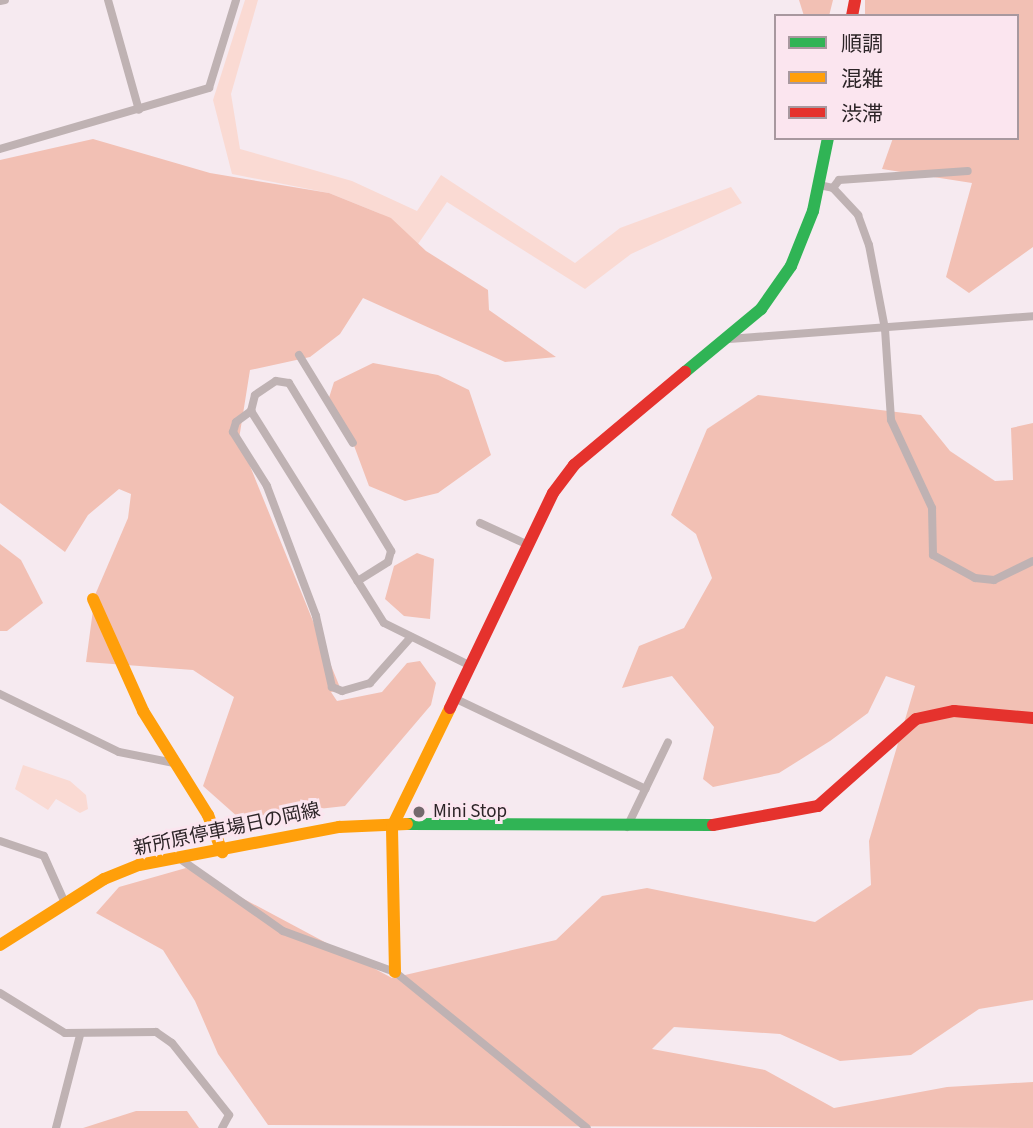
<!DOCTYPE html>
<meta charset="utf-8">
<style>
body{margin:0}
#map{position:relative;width:1033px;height:1128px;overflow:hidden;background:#f6eaf0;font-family:"Source Sans 3","Noto Sans JP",sans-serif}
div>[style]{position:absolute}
.green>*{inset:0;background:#fadad3}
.forest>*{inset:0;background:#f2c0b4}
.street>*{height:8px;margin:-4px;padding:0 4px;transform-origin:4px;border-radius:4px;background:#bfb2b3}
.fast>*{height:12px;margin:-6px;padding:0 6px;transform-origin:6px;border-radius:6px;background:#30b455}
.slow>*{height:12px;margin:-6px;padding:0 6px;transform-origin:6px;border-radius:6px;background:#ff9f0a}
.jam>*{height:12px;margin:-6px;padding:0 6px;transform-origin:6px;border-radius:6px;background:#e5322d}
.dots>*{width:19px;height:19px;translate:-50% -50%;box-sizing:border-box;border:4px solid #fbe5ef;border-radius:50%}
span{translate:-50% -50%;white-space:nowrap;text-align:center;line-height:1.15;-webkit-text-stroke:6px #fbe5ef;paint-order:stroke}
.poi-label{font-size:19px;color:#2c2427}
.left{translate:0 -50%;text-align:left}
.street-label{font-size:19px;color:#2c2427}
.legend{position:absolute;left:774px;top:14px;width:245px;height:126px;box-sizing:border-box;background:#fbe5ef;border:2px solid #a8989f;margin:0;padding:9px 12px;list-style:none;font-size:21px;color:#2c2427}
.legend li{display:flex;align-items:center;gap:14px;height:35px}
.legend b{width:35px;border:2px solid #a8989f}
</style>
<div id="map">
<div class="green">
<div style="clip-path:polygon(245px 0,258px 0,231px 94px,240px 149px,352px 181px,417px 211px,441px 175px,575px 263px,620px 228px,731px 187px,742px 203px,631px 254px,585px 289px,447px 202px,418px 244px,381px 214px,329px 193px,232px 174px,213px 100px)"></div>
<div style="clip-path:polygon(23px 765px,70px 781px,86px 795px,88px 809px,80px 813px,56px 799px,48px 810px,15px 789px)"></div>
</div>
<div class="forest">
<div style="clip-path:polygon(799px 0,833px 0,829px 16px,804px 16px)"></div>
<div style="clip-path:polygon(865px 0,1033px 0,1033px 247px,969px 293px,946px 277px,972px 183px,882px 169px,893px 138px,1017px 138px,1017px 16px,865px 16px)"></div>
<div style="clip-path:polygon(93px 139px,210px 173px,329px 193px,391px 218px,426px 251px,488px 290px,489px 310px,556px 357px,505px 362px,363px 298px,340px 334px,310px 357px,250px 370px,239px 439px,341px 690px,331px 692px,337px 701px,382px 692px,407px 663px,420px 661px,436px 683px,431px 705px,345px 806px,239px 818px,203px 786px,234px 697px,193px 670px,86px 662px,95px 595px,128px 518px,131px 494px,119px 489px,88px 515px,65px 552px,0 503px,0 160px)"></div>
<div style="clip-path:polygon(373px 363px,438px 375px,469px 390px,491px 455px,438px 493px,405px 501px,369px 486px,353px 443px,327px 404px,334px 382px)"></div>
<div style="clip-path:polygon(758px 395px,921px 415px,950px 451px,995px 481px,1013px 480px,1011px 428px,1033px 423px,1033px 1000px,979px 1009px,911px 1055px,840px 1061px,780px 1034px,674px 1027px,652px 1049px,765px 1070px,834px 1108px,947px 1087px,1033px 1082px,1033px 1128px,268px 1125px,218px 1054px,195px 1001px,163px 950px,96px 913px,119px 887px,186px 868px,392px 978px,556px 940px,602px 896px,647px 888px,815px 922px,871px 885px,869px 841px,915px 686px,886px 676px,868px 713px,830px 741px,779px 773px,713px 787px,703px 779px,714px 727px,672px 676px,622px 688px,639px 646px,684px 628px,712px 578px,696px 534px,671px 515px,707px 429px)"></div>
<div style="clip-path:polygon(0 544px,21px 560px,43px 603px,7px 631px,0 631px)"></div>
<div style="clip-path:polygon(417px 553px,434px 559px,430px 619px,404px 616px,385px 599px,394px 566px)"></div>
<div style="clip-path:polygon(136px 1111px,187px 1111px,199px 1128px,83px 1128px)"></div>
</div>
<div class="street">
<div style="left:108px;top:0;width:114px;rotate:74.3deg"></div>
<div style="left:0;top:1px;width:5px;rotate:-11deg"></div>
<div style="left:0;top:149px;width:218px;rotate:-16.3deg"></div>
<div style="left:209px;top:88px;width:92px;rotate:-72.9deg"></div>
<div style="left:819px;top:185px;width:14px;rotate:12deg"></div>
<div style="left:833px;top:188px;width:37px;rotate:47deg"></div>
<div style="left:858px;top:215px;width:32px;rotate:70deg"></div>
<div style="left:869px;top:245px;width:86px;rotate:79.2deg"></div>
<div style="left:885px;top:329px;width:91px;rotate:86.2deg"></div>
<div style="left:891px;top:420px;width:97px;rotate:65deg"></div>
<div style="left:932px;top:508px;width:47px;rotate:88.8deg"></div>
<div style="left:933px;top:555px;width:48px;rotate:28.7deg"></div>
<div style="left:975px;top:578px;width:19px;rotate:6deg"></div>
<div style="left:994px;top:580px;width:43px;rotate:-26deg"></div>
<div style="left:833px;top:188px;width:10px;rotate:-53deg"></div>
<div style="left:839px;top:180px;width:129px;rotate:-4deg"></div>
<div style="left:729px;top:339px;width:305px;rotate:-4.3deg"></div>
<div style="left:299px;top:355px;width:103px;rotate:58.5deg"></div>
<div style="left:251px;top:411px;width:16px;rotate:-76deg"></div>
<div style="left:255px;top:395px;width:25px;rotate:-34deg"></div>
<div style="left:276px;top:381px;width:13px;rotate:9deg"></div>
<div style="left:289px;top:383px;width:197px;rotate:58.7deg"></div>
<div style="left:391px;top:551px;width:11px;rotate:105deg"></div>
<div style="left:388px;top:562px;width:36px;rotate:148deg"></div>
<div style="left:480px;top:523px;width:51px;rotate:24.5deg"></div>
<div style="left:411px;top:637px;width:62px;rotate:131.7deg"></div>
<div style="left:370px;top:683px;width:29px;rotate:164deg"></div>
<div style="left:342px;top:691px;width:11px;rotate:-158deg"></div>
<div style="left:332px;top:687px;width:73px;rotate:-102.7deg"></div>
<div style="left:316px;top:616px;width:139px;rotate:-110.7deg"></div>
<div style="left:267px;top:486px;width:64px;rotate:-122.2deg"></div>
<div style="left:233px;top:432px;width:10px;rotate:-73deg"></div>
<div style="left:236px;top:422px;width:19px;rotate:-36deg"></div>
<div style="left:251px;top:411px;width:250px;rotate:57.9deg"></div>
<div style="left:384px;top:623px;width:95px;rotate:26.3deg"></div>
<div style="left:0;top:694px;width:132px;rotate:26deg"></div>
<div style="left:119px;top:752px;width:56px;rotate:11.3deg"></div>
<div style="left:454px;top:698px;width:212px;rotate:25.4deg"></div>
<div style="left:627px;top:827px;width:94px;rotate:-64.2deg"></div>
<div style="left:0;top:841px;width:46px;rotate:18.8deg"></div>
<div style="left:44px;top:856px;width:51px;rotate:65.9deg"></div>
<div style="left:183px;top:861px;width:122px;rotate:35deg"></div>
<div style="left:283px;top:931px;width:119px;rotate:20.1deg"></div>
<div style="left:395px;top:972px;width:247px;rotate:39.1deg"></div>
<div style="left:0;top:993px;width:76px;rotate:31.6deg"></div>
<div style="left:65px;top:1033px;width:91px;rotate:-0.6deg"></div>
<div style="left:156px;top:1032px;width:19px;rotate:35deg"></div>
<div style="left:172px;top:1043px;width:92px;rotate:51.6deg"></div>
<div style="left:229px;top:1115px;width:15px;rotate:118deg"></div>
<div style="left:56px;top:1128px;width:96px;rotate:-75.5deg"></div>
</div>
<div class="fast">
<div style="left:685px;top:372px;width:99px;rotate:-39.7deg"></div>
<div style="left:761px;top:309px;width:52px;rotate:-55.1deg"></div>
<div style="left:791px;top:266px;width:59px;rotate:-68.2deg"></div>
<div style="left:813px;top:211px;width:75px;rotate:-78.4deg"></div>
<div style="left:407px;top:824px;width:306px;rotate:0.2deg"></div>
</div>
<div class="slow">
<div style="left:93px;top:599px;width:123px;rotate:65.9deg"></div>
<div style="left:143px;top:711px;width:123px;rotate:58deg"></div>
<div style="left:208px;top:815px;width:40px;rotate:69deg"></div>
<div style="left:0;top:945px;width:123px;rotate:-32.4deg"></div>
<div style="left:104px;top:879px;width:38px;rotate:-22deg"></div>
<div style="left:139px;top:865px;width:204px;rotate:-10.8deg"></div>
<div style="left:339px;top:827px;width:68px;rotate:-2.5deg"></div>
<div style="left:395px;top:972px;width:145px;rotate:-91.2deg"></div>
<div style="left:392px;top:827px;width:132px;rotate:-64deg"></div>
</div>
<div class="jam">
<div style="left:852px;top:16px;width:16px;rotate:-79deg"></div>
<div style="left:450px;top:708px;width:238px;rotate:-64.4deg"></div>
<div style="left:553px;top:493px;width:35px;rotate:-53deg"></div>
<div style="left:574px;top:465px;width:145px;rotate:-40deg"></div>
<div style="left:713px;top:825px;width:107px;rotate:-10.3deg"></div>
<div style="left:818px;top:806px;width:131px;rotate:-41.6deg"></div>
<div style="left:916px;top:719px;width:39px;rotate:-12deg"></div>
<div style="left:954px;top:711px;width:79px;rotate:5.1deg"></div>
</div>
<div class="dots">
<div style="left:419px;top:812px;background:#73696d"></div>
</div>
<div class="poi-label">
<span class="left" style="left:433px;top:812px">Mini Stop</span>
</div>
<div class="street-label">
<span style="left:227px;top:830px;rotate:-12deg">新所原停車場日の岡線</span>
</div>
<ul class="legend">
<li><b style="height:9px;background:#30b455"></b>順調</li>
<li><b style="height:9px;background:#ff9f0a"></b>混雑</li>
<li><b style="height:9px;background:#e5322d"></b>渋滞</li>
</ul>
</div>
